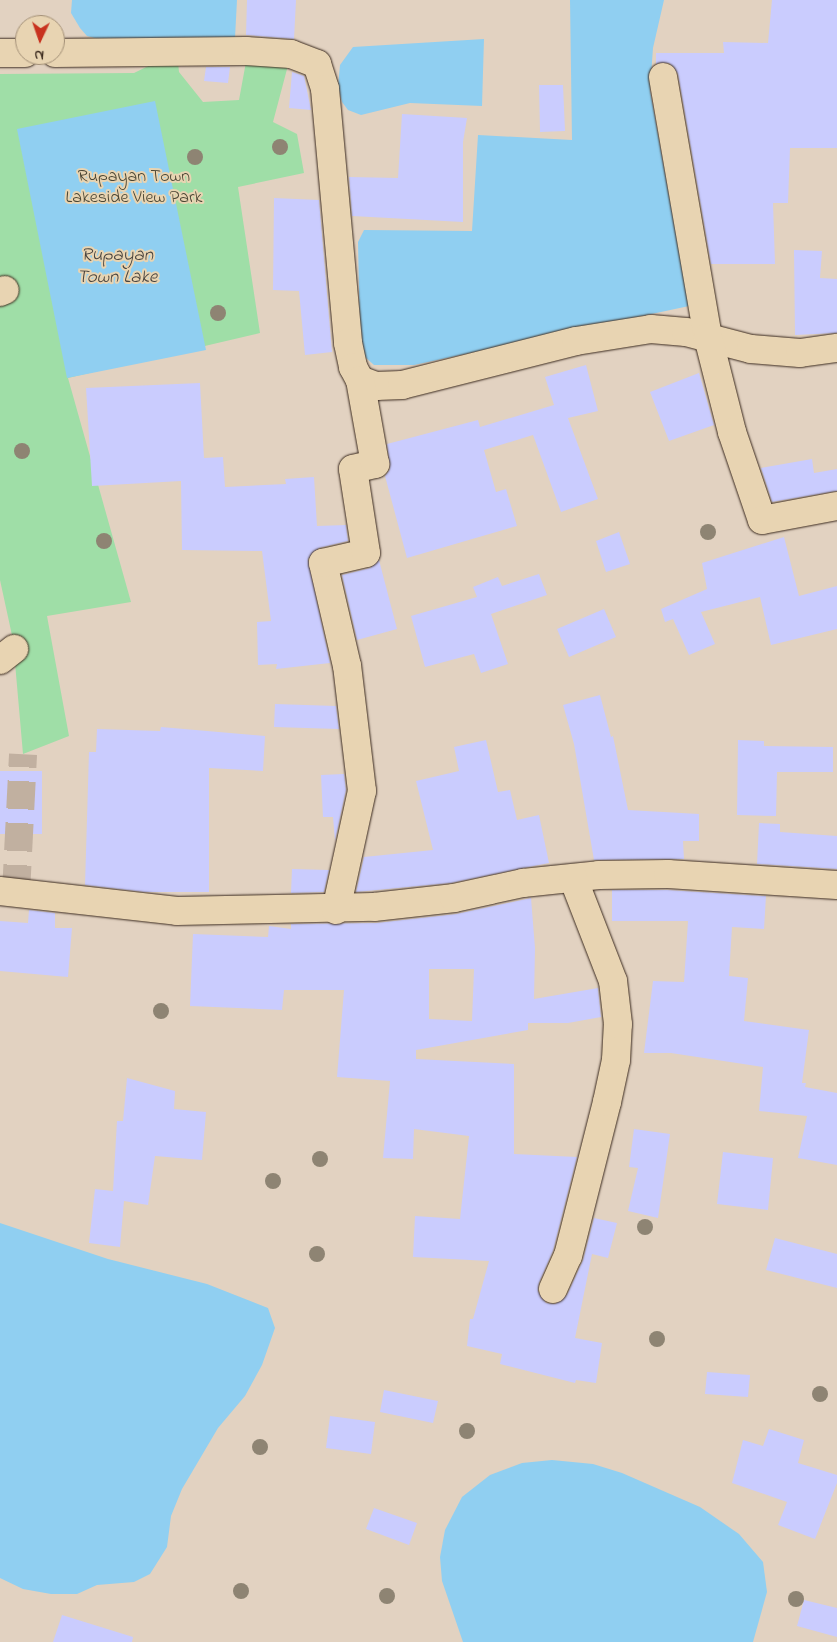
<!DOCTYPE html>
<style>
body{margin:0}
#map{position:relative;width:837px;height:1642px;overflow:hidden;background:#e2d2c1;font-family:"Indie Flower",sans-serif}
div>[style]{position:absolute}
.green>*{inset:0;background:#9fdea7}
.water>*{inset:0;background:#90cff1}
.building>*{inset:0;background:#caccfe}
.street-tunnel>*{height:28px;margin-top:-14px;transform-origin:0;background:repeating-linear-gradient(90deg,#c1b0a0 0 28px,transparent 0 42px)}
.roads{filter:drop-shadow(0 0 1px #3b2a1e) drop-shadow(0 0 1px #3b2a1e)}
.street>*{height:28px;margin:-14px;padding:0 14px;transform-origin:14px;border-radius:14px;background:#e8d4b2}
.trees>*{width:16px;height:16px;margin:-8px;border-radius:50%;background:#8e8473}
span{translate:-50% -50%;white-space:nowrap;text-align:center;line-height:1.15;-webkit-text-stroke:4px #e8d4b2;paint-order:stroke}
.park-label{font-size:18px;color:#4a4533}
.water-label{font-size:19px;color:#48433e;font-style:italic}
.north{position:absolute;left:15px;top:15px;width:50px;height:50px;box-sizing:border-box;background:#e8d4b2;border:1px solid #a39077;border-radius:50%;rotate:183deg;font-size:14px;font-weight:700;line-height:20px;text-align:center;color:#3b2a1e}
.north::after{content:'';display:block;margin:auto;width:18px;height:22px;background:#c8321e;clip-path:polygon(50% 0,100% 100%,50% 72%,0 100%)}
</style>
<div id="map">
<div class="green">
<div style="clip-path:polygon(248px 51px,291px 54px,273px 122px,297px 134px,304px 173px,238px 187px,260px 333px,68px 378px,131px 602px,47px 616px,69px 736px,23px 754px,13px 640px,0 580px,0 74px,134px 73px,177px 52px,179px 72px,203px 102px,239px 100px)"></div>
</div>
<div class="water">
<div style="clip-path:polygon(72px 0,237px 0,235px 38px,114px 43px,87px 36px,80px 28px,71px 13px)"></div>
<div style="clip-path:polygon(570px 0,664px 0,653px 48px,650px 90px,689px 306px,414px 365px,374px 365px,365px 357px,360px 339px,358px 242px,364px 230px,472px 231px,478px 135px,572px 140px)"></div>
<div style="clip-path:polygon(484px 39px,482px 106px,410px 103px,361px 115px,348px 110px,342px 102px,338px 87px,340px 65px,353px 47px)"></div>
<div style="clip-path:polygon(155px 101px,206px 350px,67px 378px,17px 129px)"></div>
<div style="clip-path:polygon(0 1223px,108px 1259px,207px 1284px,268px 1308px,275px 1328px,262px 1365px,245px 1396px,218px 1428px,182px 1489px,171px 1516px,167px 1547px,150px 1574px,134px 1582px,97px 1585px,77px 1594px,51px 1594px,23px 1589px,0 1578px)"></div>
<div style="clip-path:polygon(552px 1460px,593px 1464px,622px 1473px,700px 1507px,739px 1534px,763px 1562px,767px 1592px,753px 1642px,463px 1642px,442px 1581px,440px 1557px,445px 1530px,462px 1497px,490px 1475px,522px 1463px)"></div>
</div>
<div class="building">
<div style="clip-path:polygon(247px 0,296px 0,294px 39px,246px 35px)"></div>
<div style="clip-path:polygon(772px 0,837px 0,837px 148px,790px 148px,788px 203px,773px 203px,775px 264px,711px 264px,678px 74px,669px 63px,656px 64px,656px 53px,724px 53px,723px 42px,768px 43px)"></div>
<div style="clip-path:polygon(206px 67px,230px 67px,228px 83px,204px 81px)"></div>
<div style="clip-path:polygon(292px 72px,304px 76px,311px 110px,289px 108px)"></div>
<div style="clip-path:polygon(539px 85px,563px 85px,565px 131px,540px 132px)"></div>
<div style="clip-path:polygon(402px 114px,467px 118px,463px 142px,463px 222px,352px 216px,349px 177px,398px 178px)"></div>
<div style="clip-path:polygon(274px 198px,319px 200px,332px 352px,305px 355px,299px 291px,273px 290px)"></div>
<div style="clip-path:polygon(794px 250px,822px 251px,820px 278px,837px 279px,837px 333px,795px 335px)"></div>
<div style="clip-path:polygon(586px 365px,598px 411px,568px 418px,598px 499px,561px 512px,533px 435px,484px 450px,496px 492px,506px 489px,517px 526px,407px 558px,385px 476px,390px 469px,387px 444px,478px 420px,480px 427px,554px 405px,545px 377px)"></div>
<div style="clip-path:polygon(699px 373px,714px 425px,669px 441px,650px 392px)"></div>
<div style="clip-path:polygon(200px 383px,204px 458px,223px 457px,225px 487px,286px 484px,285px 479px,314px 477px,317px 526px,346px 525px,348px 541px,319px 548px,308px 559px,330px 663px,276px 669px,277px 664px,258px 665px,257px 622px,271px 621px,262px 551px,182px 550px,181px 481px,92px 486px,86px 388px)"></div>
<div style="clip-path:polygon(812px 459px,814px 473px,837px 469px,837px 491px,772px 502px,761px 468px)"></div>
<div style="clip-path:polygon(619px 532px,630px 564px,606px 572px,596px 541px)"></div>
<div style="clip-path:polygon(784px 537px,799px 596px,837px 586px,837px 629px,771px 645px,760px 597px,701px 612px,715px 644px,689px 655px,673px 619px,665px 622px,661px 609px,707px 589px,702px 563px)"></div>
<div style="clip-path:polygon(379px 560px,397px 629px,357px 640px,342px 575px,370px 568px)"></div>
<div style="clip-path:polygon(539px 574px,547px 595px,491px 614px,508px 664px,481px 673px,474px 654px,425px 667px,411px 616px,477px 597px,473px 587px,498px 577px,502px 586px)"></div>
<div style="clip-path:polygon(604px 609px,616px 637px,569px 657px,557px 629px)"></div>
<div style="clip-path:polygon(600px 695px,611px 737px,613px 736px,628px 810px,699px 814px,699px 841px,683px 841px,684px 859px,594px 860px,574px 744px,563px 705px)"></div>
<div style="clip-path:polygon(275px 704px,336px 706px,339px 729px,274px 727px)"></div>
<div style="clip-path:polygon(161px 727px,265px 736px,263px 771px,209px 768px,209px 892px,144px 892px,85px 885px,89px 752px,96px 752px,97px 729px,160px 731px)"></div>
<div style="clip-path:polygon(486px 740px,498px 792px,510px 790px,517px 820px,539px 815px,549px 863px,451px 883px,356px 892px,364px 857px,433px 850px,416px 781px,459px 771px,454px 747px)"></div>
<div style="clip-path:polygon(738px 740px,764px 741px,764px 746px,833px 747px,833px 772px,777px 772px,776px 816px,737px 815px)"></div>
<div style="clip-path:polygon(0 771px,42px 771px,42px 834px,0 834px)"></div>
<div style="clip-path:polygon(344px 774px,346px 790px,335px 841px,333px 817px,323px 817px,321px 775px)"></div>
<div style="clip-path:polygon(759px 823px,780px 824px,780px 832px,837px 836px,837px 869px,757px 864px)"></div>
<div style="clip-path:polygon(292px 869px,329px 870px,324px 892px,291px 893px)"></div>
<div style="clip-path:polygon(612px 890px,668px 890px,766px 896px,764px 929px,732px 927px,729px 976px,748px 978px,744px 1021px,809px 1030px,802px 1083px,806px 1083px,805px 1087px,837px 1093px,837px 1165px,798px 1158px,807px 1116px,759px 1111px,763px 1067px,671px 1053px,644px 1053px,653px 981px,684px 982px,688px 921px,612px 921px)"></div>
<div style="clip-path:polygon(evenodd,531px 898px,535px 948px,534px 999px,598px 988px,601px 1017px,568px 1023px,528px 1023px,528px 1030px,416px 1050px,416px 1059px,514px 1064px,514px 1154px,577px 1157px,553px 1251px,539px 1283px,538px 1291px,546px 1303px,555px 1304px,567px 1295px,583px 1260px,594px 1218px,617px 1223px,608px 1258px,592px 1254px,575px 1338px,602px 1343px,596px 1383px,576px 1380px,575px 1383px,500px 1364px,502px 1354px,467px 1346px,470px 1319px,473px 1319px,489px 1261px,413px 1257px,415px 1216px,460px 1219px,469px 1136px,414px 1129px,413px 1159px,383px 1158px,390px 1081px,337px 1077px,344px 990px,284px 990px,282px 1010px,190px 1006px,193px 934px,268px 937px,269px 926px,291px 929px,291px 924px,376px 923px,456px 914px,531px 898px,429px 969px,474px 969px,472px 1021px,429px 1019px,429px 969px)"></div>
<div style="clip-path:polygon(29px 910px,55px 913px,55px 928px,72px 928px,68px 977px,0 971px,0 921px,28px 923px)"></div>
<div style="clip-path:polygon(127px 1078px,175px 1091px,174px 1109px,206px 1112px,202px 1160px,155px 1156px,148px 1205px,124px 1201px,120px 1247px,89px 1243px,95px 1189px,113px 1191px,117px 1121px,123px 1121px)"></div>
<div style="clip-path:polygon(634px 1129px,670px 1134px,658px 1218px,628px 1211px,638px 1168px,629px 1167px)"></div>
<div style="clip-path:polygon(723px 1152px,773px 1158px,768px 1210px,717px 1204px)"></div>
<div style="clip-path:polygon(775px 1238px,837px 1254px,837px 1288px,766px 1270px)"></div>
<div style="clip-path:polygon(707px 1372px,750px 1375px,748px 1397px,705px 1394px)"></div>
<div style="clip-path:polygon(384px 1390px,438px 1401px,433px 1423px,380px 1412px)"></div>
<div style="clip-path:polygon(330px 1416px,375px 1422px,371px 1454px,326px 1448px)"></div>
<div style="clip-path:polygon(769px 1429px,804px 1440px,798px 1463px,837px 1475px,837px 1483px,815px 1539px,778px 1525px,787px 1502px,732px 1483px,743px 1440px,763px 1446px)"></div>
<div style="clip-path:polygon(374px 1508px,417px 1523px,409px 1545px,366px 1529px)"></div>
<div style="clip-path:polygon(804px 1600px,837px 1608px,837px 1637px,797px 1626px)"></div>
<div style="clip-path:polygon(62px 1615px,133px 1637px,132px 1642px,53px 1642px)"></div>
</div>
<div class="street-tunnel">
<div style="left:16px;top:893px;width:139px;rotate:-87.1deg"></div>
</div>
<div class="roads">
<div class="street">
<div style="left:0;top:53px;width:25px"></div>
<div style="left:55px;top:53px;width:191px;rotate:-0.6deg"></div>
<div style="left:246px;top:51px;width:45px;rotate:3.8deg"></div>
<div style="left:291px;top:54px;width:28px;rotate:21deg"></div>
<div style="left:317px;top:64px;width:26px;rotate:72deg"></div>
<div style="left:325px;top:89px;width:255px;rotate:84.8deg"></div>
<div style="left:348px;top:343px;width:25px;rotate:78deg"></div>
<div style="left:353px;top:367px;width:15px;rotate:62deg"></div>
<div style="left:360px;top:380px;width:17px;rotate:21deg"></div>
<div style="left:376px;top:386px;width:26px;rotate:-2deg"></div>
<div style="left:402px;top:385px;width:179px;rotate:-14.2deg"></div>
<div style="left:576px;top:341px;width:76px;rotate:-9.1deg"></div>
<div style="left:651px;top:329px;width:35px;rotate:5deg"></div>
<div style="left:686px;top:332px;width:67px;rotate:14.7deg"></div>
<div style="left:751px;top:349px;width:49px;rotate:4.7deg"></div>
<div style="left:800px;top:353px;width:37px;rotate:-8deg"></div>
<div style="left:663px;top:77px;width:264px;rotate:80.2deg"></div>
<div style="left:708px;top:337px;width:98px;rotate:75.8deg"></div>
<div style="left:732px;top:432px;width:93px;rotate:71.2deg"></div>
<div style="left:762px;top:520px;width:76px;rotate:-10.6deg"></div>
<div style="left:0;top:292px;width:5px;rotate:-22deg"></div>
<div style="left:0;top:660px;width:18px;rotate:-38deg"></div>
<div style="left:0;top:891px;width:178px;rotate:6.4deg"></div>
<div style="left:177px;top:911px;width:197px;rotate:-1.2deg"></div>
<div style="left:374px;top:907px;width:81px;rotate:-6.4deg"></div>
<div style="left:454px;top:898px;width:71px;rotate:-12.3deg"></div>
<div style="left:523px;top:883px;width:76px;rotate:-6deg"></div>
<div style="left:599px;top:875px;width:69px;rotate:-0.8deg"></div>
<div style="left:668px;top:874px;width:169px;rotate:3.7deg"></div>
<div style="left:336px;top:910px;width:122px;rotate:-77.7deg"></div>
<div style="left:362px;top:791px;width:126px;rotate:-96.8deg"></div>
<div style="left:347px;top:666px;width:106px;rotate:-103.1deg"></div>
<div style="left:323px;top:563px;width:44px;rotate:-13.1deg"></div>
<div style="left:366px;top:553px;width:85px;rotate:-98.8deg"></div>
<div style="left:353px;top:469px;width:23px;rotate:-13deg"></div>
<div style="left:375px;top:464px;width:85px;rotate:-100.1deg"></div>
<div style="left:553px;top:1289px;width:36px;rotate:-66deg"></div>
<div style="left:568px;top:1256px;width:159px;rotate:-75.8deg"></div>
<div style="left:607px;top:1102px;width:43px;rotate:-77.9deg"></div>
<div style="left:616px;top:1060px;width:36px;rotate:-87deg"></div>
<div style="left:618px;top:1024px;width:43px;rotate:-96.6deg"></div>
<div style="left:613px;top:981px;width:110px;rotate:-111.2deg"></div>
</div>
</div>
<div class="trees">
<div style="left:280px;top:147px"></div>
<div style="left:195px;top:157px"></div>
<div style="left:218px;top:313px"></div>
<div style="left:22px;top:451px"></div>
<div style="left:708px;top:532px"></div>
<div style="left:104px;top:541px"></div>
<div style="left:161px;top:1011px"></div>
<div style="left:320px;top:1159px"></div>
<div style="left:273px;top:1181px"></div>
<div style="left:645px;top:1227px"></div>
<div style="left:317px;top:1254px"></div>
<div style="left:657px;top:1339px"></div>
<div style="left:820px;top:1394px"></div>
<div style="left:467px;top:1431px"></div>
<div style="left:260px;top:1447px"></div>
<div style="left:241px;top:1591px"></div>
<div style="left:387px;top:1596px"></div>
<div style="left:796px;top:1599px"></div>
</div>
<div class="park-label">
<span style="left:134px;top:188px">Rupayan Town<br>Lakeside View Park</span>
</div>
<div class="water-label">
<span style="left:117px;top:267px">Rupayan<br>Town Lake</span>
</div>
<div class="north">N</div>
</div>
